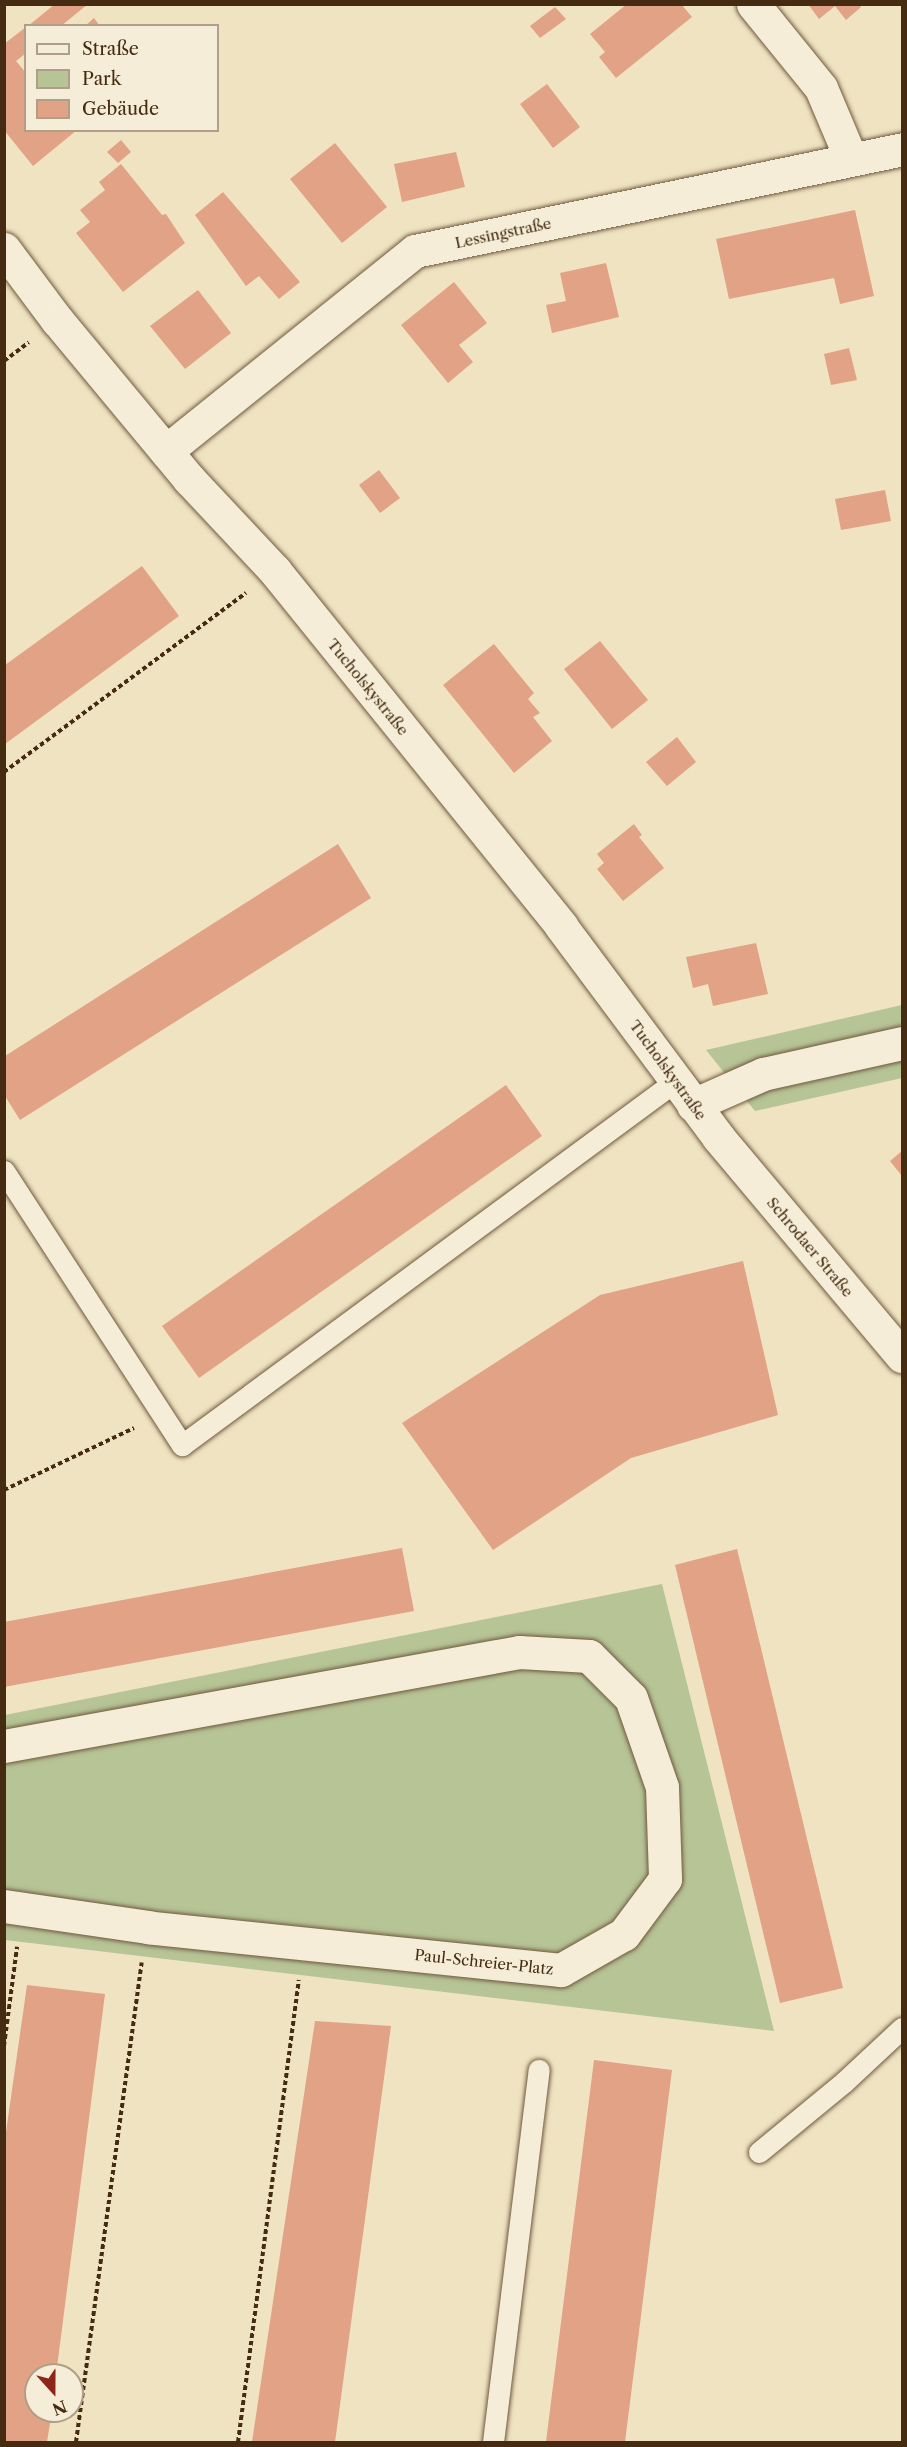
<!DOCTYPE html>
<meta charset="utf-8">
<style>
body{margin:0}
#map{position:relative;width:907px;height:2447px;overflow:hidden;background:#efe3c1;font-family:"Libre Caslon Text",serif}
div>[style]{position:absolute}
.green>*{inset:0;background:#b6c496}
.building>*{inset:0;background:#e1a285}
.path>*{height:4px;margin-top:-2px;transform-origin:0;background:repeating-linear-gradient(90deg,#452b12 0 4.5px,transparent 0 7.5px)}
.roads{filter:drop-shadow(0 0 2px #70593e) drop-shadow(0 0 2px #70593e)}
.lane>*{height:21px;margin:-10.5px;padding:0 10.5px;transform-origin:10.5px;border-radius:10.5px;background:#f5edd7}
.street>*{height:33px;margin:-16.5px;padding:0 16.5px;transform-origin:16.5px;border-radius:16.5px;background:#f5edd7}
span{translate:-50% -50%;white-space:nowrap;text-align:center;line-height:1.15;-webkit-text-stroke:4.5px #f5edd7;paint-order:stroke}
.street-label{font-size:15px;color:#452b12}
.frame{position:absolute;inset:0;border:6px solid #452b12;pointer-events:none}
.legend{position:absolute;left:24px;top:24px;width:195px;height:108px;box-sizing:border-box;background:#f5edd7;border:2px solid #af9f88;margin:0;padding:8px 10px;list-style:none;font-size:18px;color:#452b12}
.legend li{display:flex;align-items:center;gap:12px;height:30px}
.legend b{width:30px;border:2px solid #af9f88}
.north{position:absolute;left:24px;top:2363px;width:60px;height:60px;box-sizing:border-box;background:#f5edd7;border:2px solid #af9f88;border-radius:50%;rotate:159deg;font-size:16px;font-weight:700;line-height:24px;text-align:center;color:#452b12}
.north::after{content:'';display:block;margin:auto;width:21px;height:27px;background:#8f2418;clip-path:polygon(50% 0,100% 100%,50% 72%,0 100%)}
</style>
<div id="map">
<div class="green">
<div style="clip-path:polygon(902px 1005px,902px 1078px,755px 1111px,706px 1050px)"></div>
<div style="clip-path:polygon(662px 1584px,774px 2031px,5px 1940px,5px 1715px)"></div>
</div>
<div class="building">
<div style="clip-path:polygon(55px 4px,88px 4px,61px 26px,28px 26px)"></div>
<div style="clip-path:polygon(627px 4px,681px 4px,692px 17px,616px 78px,599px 57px,605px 52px,590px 34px)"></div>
<div style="clip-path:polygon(808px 4px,859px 4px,861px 7px,846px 20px,835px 6px,819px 19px)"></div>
<div style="clip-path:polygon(555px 7px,566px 19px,540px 38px,530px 26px)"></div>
<div style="clip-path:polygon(94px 18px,100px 26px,85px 26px)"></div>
<div style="clip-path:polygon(26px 27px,26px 53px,16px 61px,26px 73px,26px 130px,77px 130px,33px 166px,4px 130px,4px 44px)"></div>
<div style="clip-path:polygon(547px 84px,580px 127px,553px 148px,520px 104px)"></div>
<div style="clip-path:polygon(121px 140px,131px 152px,118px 163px,107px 152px)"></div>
<div style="clip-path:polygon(335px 143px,387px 207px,342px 243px,290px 179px)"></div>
<div style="clip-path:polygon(456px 152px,465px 187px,402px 202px,394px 164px)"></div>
<div style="clip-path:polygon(121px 164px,162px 215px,166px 214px,185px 243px,123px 292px,76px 233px,90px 222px,80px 210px,105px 190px,99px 182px)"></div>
<div style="clip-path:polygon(223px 192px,300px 282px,279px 299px,259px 276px,246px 286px,195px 215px)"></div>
<div style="clip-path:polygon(855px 210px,874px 296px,840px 304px,834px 278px,729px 299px,716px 239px)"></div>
<div style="clip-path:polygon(606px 263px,619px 317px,552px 333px,546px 305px,566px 301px,560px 273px)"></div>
<div style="clip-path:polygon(454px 282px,487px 323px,459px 345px,473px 362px,448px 383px,401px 325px)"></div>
<div style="clip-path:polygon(198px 290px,231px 333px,185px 369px,150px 326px)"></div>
<div style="clip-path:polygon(849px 348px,857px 380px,831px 385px,824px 354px)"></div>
<div style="clip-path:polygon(379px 470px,400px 498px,380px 513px,359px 485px)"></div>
<div style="clip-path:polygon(885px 490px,891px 521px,841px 530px,835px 499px)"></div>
<div style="clip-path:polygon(142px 566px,179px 616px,5px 744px,5px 665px)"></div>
<div style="clip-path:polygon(600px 641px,648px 700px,612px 729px,564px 669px)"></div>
<div style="clip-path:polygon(494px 644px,534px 693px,528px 699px,540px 713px,533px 717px,552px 741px,514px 773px,443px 685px)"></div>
<div style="clip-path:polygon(677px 737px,696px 762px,667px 786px,646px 762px)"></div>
<div style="clip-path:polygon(634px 824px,642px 835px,639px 837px,664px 868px,623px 901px,597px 869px,604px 863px,597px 854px)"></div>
<div style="clip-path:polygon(338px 844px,371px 898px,20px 1120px,5px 1096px,5px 1056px)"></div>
<div style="clip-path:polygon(756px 943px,768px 994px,713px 1006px,708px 984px,693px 988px,686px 957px)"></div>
<div style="clip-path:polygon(506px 1085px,542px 1136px,199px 1378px,162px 1326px)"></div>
<div style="clip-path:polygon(902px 1151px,902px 1176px,890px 1161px)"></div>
<div style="clip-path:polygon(743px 1261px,778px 1415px,631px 1458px,493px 1550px,402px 1423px,600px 1295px)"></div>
<div style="clip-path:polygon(402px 1548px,414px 1611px,4px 1687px,4px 1622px)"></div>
<div style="clip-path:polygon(737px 1549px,843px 1988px,780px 2003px,675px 1565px)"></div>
<div style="clip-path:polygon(27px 1985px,105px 1994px,56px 2375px,36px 2375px,36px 2411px,52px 2411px,47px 2442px,4px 2441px,4px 2146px)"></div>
<div style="clip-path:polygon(315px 2021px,391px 2026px,335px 2442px,252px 2442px)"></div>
<div style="clip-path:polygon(594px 2060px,672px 2070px,625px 2442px,546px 2442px)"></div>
</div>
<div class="path">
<div style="left:4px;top:361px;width:31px;rotate:-37deg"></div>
<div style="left:4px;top:772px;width:301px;rotate:-36.5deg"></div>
<div style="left:4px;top:1490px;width:144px;rotate:-25.5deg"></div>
<div style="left:4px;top:2046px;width:100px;rotate:-82.5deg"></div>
<div style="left:76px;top:2442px;width:484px;rotate:-82.2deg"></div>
<div style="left:238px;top:2442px;width:466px;rotate:-82.5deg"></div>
</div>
<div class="roads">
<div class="lane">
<div style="left:4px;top:1171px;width:327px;rotate:57deg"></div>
<div style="left:182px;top:1445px;width:615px;rotate:-36.4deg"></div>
<div style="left:759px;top:2152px;width:110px;rotate:-39.5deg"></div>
<div style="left:844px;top:2082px;width:79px;rotate:-43deg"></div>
<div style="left:493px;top:2442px;width:375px;rotate:-83deg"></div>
</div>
<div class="street">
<div style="left:753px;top:4px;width:108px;rotate:51deg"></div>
<div style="left:821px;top:88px;width:77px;rotate:67.1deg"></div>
<div style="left:4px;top:249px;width:89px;rotate:53.3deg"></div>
<div style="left:57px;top:320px;width:207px;rotate:50.3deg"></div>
<div style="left:189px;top:479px;width:126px;rotate:46.9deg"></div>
<div style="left:275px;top:571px;width:456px;rotate:51.1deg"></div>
<div style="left:561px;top:926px;width:263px;rotate:53.3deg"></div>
<div style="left:718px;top:1137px;width:286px;rotate:50deg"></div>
<div style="left:166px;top:451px;width:319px;rotate:-38.8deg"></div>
<div style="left:415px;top:251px;width:498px;rotate:-11.8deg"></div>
<div style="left:693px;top:1105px;width:77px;rotate:-23.9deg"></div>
<div style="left:763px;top:1074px;width:142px;rotate:-12.6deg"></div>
<div style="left:4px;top:1746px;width:524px;rotate:-10.34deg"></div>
<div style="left:519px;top:1652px;width:70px;rotate:3.3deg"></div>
<div style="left:589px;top:1656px;width:59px;rotate:45deg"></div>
<div style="left:631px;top:1698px;width:94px;rotate:70.8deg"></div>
<div style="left:662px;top:1787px;width:92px;rotate:88.1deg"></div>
<div style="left:665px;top:1879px;width:69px;rotate:126.7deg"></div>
<div style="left:624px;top:1934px;width:73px;rotate:150.3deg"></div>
<div style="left:561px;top:1970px;width:415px;rotate:-174.1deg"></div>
<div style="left:148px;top:1927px;width:146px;rotate:-171.7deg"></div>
</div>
</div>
<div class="street-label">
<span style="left:503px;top:233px;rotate:-12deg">Lessingstraße</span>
<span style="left:368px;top:687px;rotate:51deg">Tucholskystraße</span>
<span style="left:668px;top:1070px;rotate:54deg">Tucholskystraße</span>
<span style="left:810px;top:1247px;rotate:50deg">Schrodaer Straße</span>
<span style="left:484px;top:1962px;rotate:6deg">Paul-Schreier-Platz</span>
</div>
<div class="frame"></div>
<ul class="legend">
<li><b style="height:8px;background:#f5edd7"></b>Straße</li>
<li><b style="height:16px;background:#b6c496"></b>Park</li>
<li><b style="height:16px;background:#e1a285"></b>Gebäude</li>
</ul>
<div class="north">N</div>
</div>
